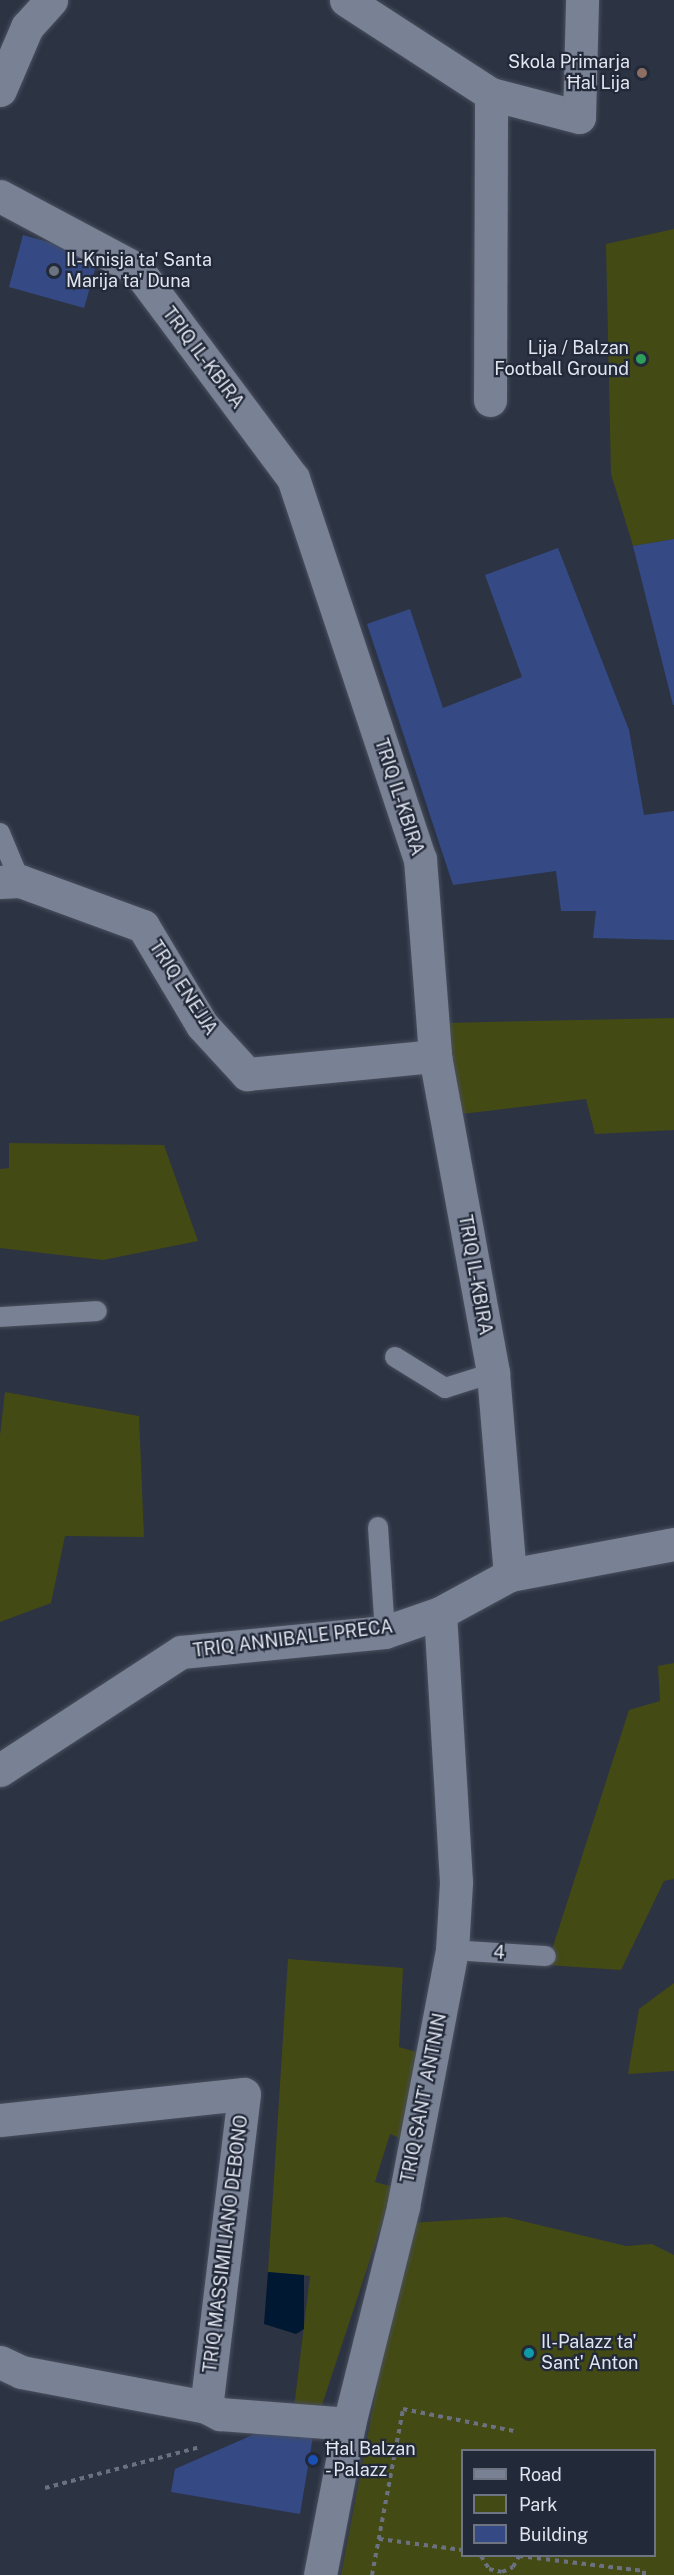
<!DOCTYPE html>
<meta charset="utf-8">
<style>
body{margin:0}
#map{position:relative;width:674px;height:2575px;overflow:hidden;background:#2c3343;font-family:"Public Sans",sans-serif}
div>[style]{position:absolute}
.green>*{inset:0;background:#444a14}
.water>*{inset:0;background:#001832}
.building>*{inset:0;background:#354a84}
.path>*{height:4px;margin-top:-2px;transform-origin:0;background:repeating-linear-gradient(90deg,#6b7180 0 4.5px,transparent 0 9px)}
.roads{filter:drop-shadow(0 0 2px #494f5d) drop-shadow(0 0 2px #494f5d)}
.service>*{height:20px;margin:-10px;padding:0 10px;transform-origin:10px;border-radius:10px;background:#798194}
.minor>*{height:33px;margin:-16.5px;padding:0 16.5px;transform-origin:16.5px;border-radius:16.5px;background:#798194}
.dots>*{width:16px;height:16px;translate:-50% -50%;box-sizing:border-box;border:3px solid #222938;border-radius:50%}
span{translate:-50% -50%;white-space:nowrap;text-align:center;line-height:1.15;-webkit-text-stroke:4.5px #222938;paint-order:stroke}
.poi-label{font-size:18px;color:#e1e5f0}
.right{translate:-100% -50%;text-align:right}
.left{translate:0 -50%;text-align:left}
.street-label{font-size:18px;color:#e1e5f0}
.legend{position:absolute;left:461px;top:2449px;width:195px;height:108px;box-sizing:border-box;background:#222938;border:2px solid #6e7482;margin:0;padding:8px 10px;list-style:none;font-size:18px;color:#e1e5f0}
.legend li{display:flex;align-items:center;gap:12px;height:30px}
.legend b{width:30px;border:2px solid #6e7482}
</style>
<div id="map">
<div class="green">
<div style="clip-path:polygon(674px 229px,674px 539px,633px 546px,611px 474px,606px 244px)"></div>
<div style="clip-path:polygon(674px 1018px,674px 1130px,595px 1134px,586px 1099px,453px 1115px,445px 1023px)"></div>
<div style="clip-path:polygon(9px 1143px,164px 1145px,198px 1241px,103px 1260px,0 1248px,0 1169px,9px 1168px)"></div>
<div style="clip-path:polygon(5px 1392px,139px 1416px,144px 1537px,65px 1536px,51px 1603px,0 1622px,0 1435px)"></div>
<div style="clip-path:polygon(674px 1663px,674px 1879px,664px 1881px,621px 1970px,547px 1965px,629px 1710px,660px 1701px,658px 1666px)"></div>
<div style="clip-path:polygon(288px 1959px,403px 1968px,399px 2047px,427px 2055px,410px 2143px,390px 2134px,375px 2182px,394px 2187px,320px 2411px,294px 2408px,310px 2276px,268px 2272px)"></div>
<div style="clip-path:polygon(674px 1983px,674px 2071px,628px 2074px,639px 2009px)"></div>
<div style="clip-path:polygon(evenodd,506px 2217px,626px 2246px,652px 2244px,674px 2255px,674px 2575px,341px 2575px,408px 2223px,506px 2217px,462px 2450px,654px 2450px,654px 2556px,462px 2556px,462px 2450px)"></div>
</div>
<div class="water">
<div style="clip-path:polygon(268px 2272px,304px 2275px,304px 2329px,296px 2334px,264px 2324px)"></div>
</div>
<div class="building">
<div style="clip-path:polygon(23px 235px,99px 256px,84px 308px,9px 287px)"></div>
<div style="clip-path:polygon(674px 539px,674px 705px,673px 705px,633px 546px)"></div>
<div style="clip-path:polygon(558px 548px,629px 730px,644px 815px,674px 811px,674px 940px,593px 938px,596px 911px,561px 911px,556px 871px,453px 885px,367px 624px,410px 609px,443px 708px,522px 677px,485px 575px)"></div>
<div style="clip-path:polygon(288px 2432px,313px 2436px,300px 2514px,171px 2492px,175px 2469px,257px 2433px)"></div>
</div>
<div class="path">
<div style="left:45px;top:2488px;width:160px;rotate:-14.8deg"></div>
<div style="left:379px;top:2539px;width:84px;rotate:7.5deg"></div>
<div style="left:481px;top:2556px;width:15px;rotate:58deg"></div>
<div style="left:489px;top:2569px;width:13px;rotate:13deg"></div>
<div style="left:502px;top:2572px;width:12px;rotate:-24deg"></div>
<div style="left:513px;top:2567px;width:13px;rotate:-61deg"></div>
<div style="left:519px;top:2556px;width:126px;rotate:6.8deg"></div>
<div style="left:644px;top:2571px;width:4px;rotate:90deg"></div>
<div style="left:372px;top:2575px;width:169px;rotate:-79.4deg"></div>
<div style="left:403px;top:2409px;width:113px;rotate:11.2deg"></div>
</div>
<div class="roads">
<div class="service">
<div style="left:0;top:833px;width:52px;rotate:67.4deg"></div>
<div style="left:0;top:1317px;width:97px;rotate:-3.5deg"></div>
<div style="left:395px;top:1357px;width:59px;rotate:31.8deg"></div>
<div style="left:445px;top:1388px;width:50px;rotate:-17.4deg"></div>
<div style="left:378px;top:1527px;width:105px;rotate:86.2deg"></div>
<div style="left:452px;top:1950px;width:94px;rotate:3.7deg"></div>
</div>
<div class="minor">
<div style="left:346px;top:0;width:173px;rotate:33deg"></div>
<div style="left:491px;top:94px;width:91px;rotate:14.6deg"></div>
<div style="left:579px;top:117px;width:117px;rotate:-88.5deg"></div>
<div style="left:0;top:90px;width:69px;rotate:-66.8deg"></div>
<div style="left:27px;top:27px;width:36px;rotate:-48deg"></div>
<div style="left:0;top:196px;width:155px;rotate:28.1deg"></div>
<div style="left:137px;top:269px;width:261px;rotate:53.3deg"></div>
<div style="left:293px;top:478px;width:402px;rotate:71.6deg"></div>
<div style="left:420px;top:859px;width:198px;rotate:85.6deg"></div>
<div style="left:435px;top:1056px;width:322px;rotate:79.6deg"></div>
<div style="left:493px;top:1373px;width:203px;rotate:85.2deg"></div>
<div style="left:490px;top:400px;width:306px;rotate:-89.8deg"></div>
<div style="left:0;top:882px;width:20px;rotate:-3deg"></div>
<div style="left:20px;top:881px;width:131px;rotate:20.1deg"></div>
<div style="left:143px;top:926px;width:115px;rotate:59.2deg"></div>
<div style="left:202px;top:1025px;width:67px;rotate:47.4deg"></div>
<div style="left:247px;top:1074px;width:189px;rotate:-5.5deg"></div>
<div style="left:0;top:1770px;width:216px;rotate:-33.1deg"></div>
<div style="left:181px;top:1652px;width:205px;rotate:-5.6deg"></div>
<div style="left:385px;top:1632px;width:58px;rotate:-19.1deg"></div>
<div style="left:440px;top:1613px;width:80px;rotate:-28.5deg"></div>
<div style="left:510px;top:1575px;width:167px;rotate:-10.7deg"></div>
<div style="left:0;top:2120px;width:245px;rotate:-6.1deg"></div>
<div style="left:244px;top:2094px;width:315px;rotate:96.9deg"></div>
<div style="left:206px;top:2407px;width:16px;rotate:27deg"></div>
<div style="left:220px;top:2414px;width:129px;rotate:4.4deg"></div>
<div style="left:0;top:2362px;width:23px;rotate:25deg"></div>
<div style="left:21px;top:2372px;width:188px;rotate:10.7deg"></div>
<div style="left:320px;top:2575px;width:154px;rotate:-79.1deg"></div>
<div style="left:349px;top:2424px;width:224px;rotate:-76deg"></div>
<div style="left:403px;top:2207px;width:262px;rotate:-79.2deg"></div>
<div style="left:452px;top:1950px;width:68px;rotate:-86.6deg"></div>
<div style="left:456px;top:1882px;width:269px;rotate:-93.4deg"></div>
</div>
</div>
<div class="dots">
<div style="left:642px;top:73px;background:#8d6e63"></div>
<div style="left:54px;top:271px;background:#6b7280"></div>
<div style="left:641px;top:359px;background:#2e9e5b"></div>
<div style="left:529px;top:2353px;background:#0f9aa8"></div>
<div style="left:313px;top:2460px;background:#1a4fb4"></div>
</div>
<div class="poi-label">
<span class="right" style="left:630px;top:73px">Skola Primarja<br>Ħal Lija</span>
<span class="left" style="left:66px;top:271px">Il-Knisja ta' Santa<br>Marija ta' Duna</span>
<span class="right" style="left:629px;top:359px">Lija / Balzan<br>Football Ground</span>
<span class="left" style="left:541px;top:2353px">Il-Palazz ta'<br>Sant' Anton</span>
<span class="left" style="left:325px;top:2460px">Ħal Balzan<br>- Palazz</span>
</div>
<div class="street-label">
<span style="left:203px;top:358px;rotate:53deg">TRIQ IL-KBIRA</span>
<span style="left:399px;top:797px;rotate:72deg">TRIQ IL-KBIRA</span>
<span style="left:183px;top:988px;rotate:57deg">TRIQ ENEJJA</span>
<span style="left:475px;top:1275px;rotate:80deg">TRIQ IL-KBIRA</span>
<span style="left:293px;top:1639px;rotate:-7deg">TRIQ ANNIBALE PRECA</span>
<span style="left:499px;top:1953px;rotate:4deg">4</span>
<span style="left:424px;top:2098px;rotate:-79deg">TRIQ SANT' ANTNIN</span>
<span style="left:226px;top:2244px;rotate:-83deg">TRIQ MASSIMILIANO DEBONO</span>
</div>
<ul class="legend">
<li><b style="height:8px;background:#798194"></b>Road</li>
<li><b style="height:16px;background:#444a14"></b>Park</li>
<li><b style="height:16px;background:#354a84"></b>Building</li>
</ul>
</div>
